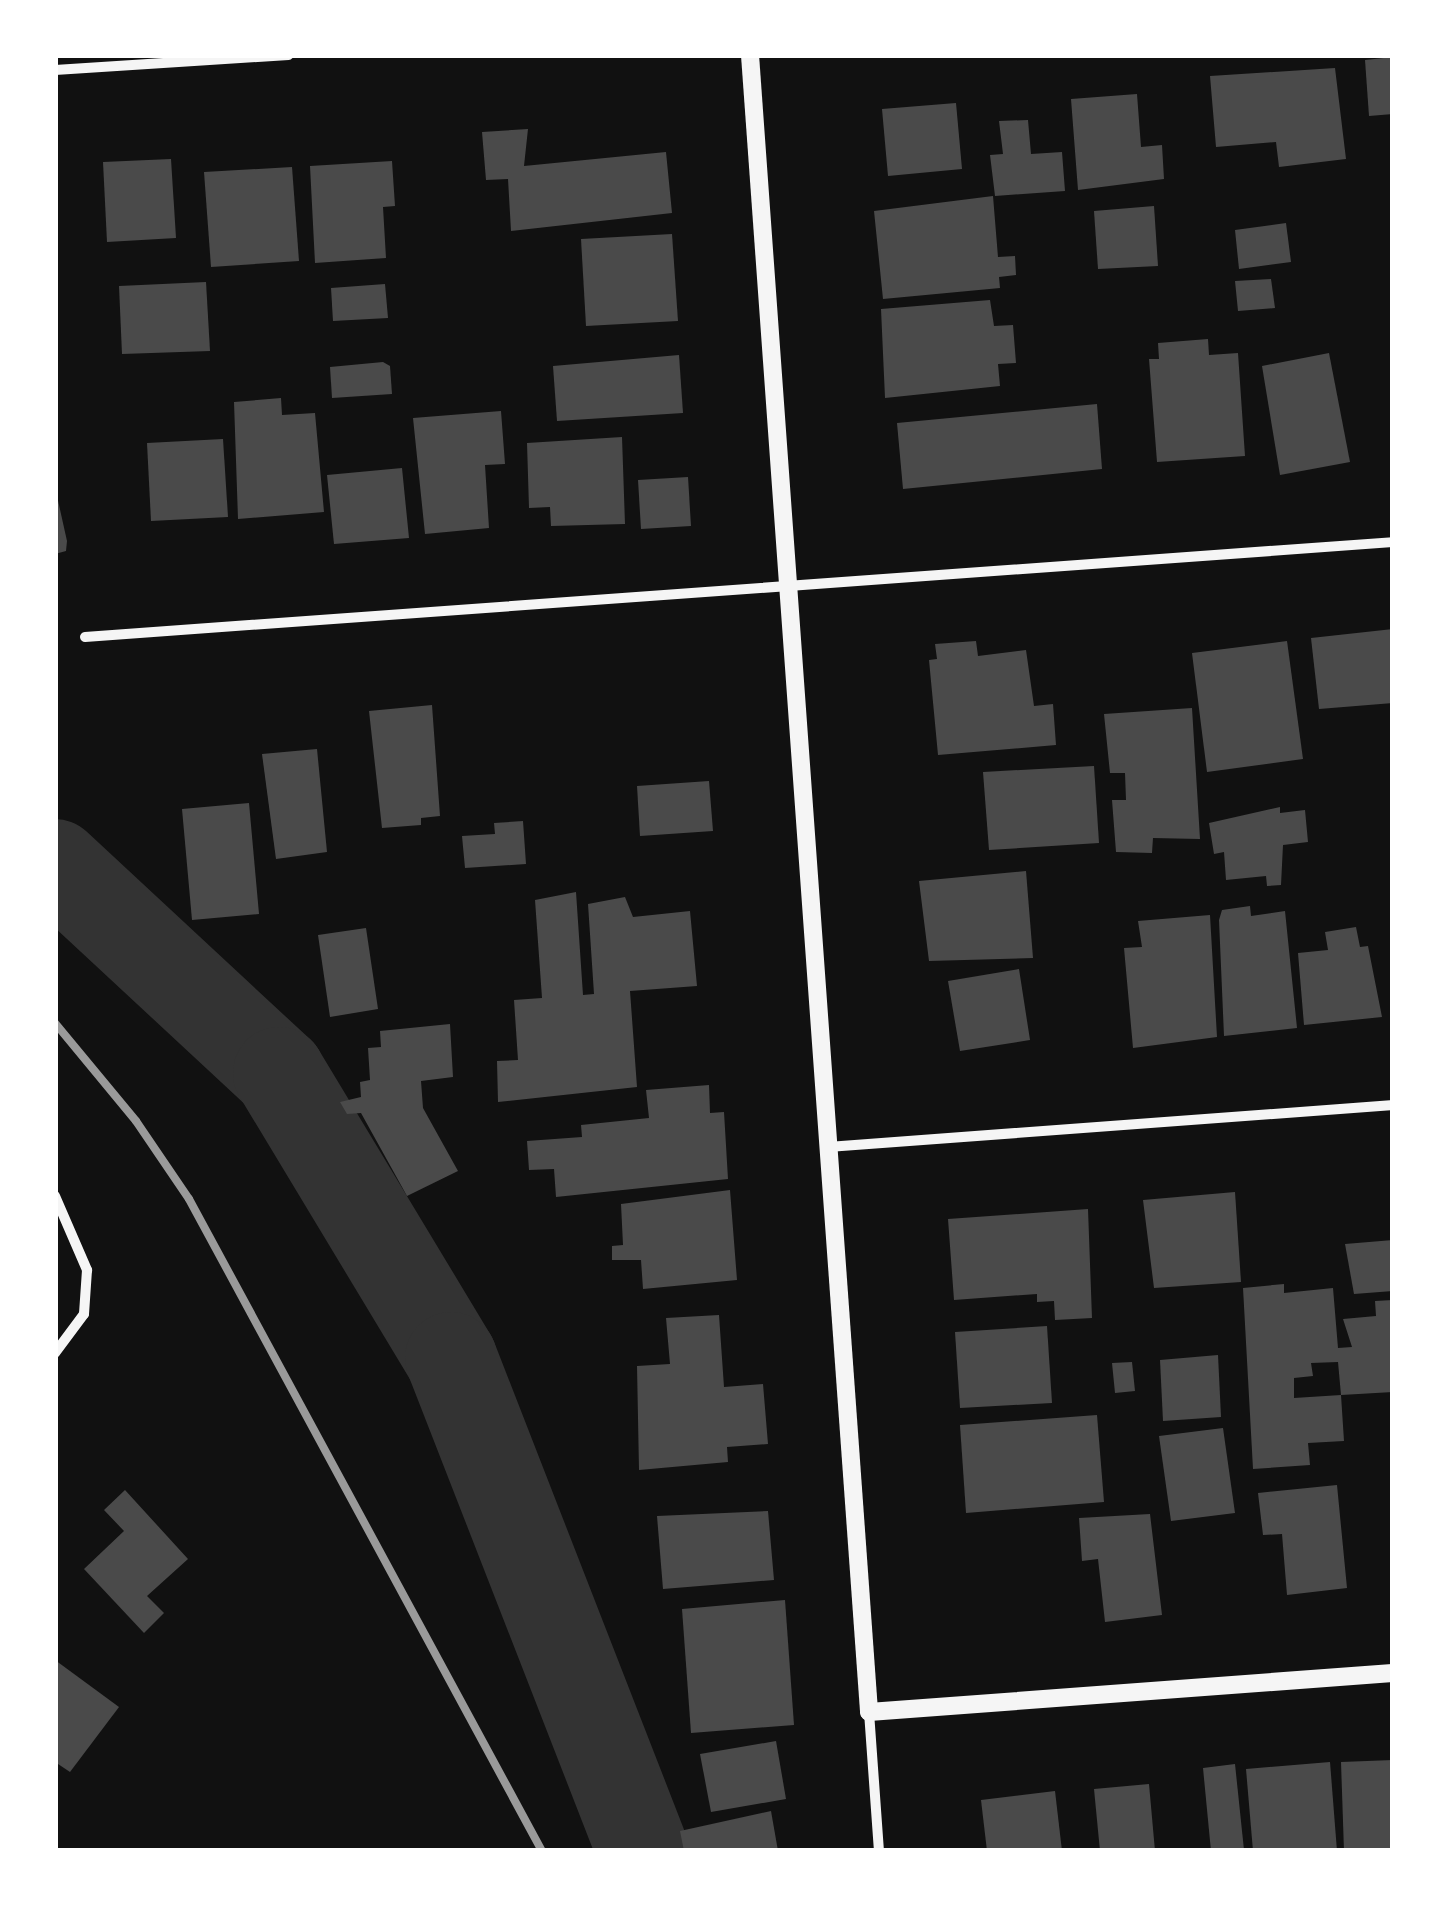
<!DOCTYPE html>
<style>
body{margin:0}
#map{position:relative;width:1448px;height:1906px;overflow:hidden;background:#111;font-family:Overpass,sans-serif}
div>[style]{position:absolute}
.river>*{height:92px;margin:-46px;padding:0 46px;transform-origin:46px;border-radius:46px;background:#333}
.building>*{inset:0;background:#4a4a4a}
.minor>*{height:10px;margin:-5px;padding:0 5px;transform-origin:5px;border-radius:5px;background:#f5f5f5}
.tertiary>*{height:18px;margin:-9px;padding:0 9px;transform-origin:9px;border-radius:9px;background:#f5f5f5}
.rail>*{height:8px;margin:-4px;padding:0 4px;transform-origin:4px;border-radius:4px;background:#9a9a9a}
span{translate:-50% -50%;white-space:nowrap;text-align:center;line-height:1.15;-webkit-text-stroke:10px #fff;paint-order:stroke}
.frame{position:absolute;inset:0;border:58px solid #fff;pointer-events:none}
</style>
<div id="map">
<div class="river">
<div style="left:55px;top:865px;width:306px;rotate:42.9deg"></div>
<div style="left:279px;top:1073px;width:333px;rotate:58.9deg"></div>
<div style="left:451px;top:1358px;width:529px;rotate:68.72deg"></div>
</div>
<div class="building">
<div style="clip-path:polygon(1393px 57px,1393px 114px,1369px 116px,1365px 60px)"></div>
<div style="clip-path:polygon(1335px 68px,1346px 159px,1279px 167px,1276px 142px,1216px 147px,1210px 76px)"></div>
<div style="clip-path:polygon(1137px 94px,1141px 147px,1162px 145px,1164px 179px,1078px 190px,1071px 99px)"></div>
<div style="clip-path:polygon(956px 103px,962px 169px,888px 176px,882px 109px)"></div>
<div style="clip-path:polygon(1028px 120px,1031px 154px,1062px 152px,1065px 191px,995px 196px,990px 155px,1003px 154px,999px 121px)"></div>
<div style="clip-path:polygon(528px 129px,524px 166px,666px 152px,672px 213px,511px 231px,508px 179px,486px 180px,482px 132px)"></div>
<div style="clip-path:polygon(171px 159px,176px 238px,107px 242px,103px 162px)"></div>
<div style="clip-path:polygon(392px 161px,395px 206px,383px 207px,386px 258px,315px 263px,310px 166px)"></div>
<div style="clip-path:polygon(292px 167px,299px 261px,211px 267px,204px 172px)"></div>
<div style="clip-path:polygon(993px 196px,998px 257px,1015px 256px,1016px 275px,999px 277px,1000px 288px,883px 299px,874px 211px)"></div>
<div style="clip-path:polygon(1154px 206px,1158px 266px,1098px 269px,1094px 211px)"></div>
<div style="clip-path:polygon(1286px 223px,1291px 262px,1239px 269px,1235px 230px)"></div>
<div style="clip-path:polygon(672px 234px,678px 321px,586px 326px,581px 239px)"></div>
<div style="clip-path:polygon(1271px 279px,1275px 308px,1238px 311px,1235px 281px)"></div>
<div style="clip-path:polygon(206px 282px,210px 351px,122px 354px,119px 286px)"></div>
<div style="clip-path:polygon(385px 284px,388px 318px,333px 321px,331px 288px)"></div>
<div style="clip-path:polygon(990px 300px,994px 326px,1013px 325px,1016px 363px,998px 364px,1000px 386px,885px 398px,881px 309px)"></div>
<div style="clip-path:polygon(1208px 339px,1209px 355px,1238px 353px,1245px 456px,1157px 462px,1149px 359px,1159px 359px,1158px 343px)"></div>
<div style="clip-path:polygon(1329px 353px,1350px 462px,1280px 475px,1262px 366px)"></div>
<div style="clip-path:polygon(679px 355px,683px 413px,557px 421px,553px 366px)"></div>
<div style="clip-path:polygon(383px 362px,390px 366px,392px 394px,332px 398px,330px 367px)"></div>
<div style="clip-path:polygon(281px 398px,282px 415px,315px 413px,324px 512px,238px 519px,234px 402px)"></div>
<div style="clip-path:polygon(1097px 404px,1102px 469px,903px 489px,897px 423px)"></div>
<div style="clip-path:polygon(501px 411px,505px 464px,485px 465px,489px 528px,425px 534px,413px 418px)"></div>
<div style="clip-path:polygon(622px 437px,625px 524px,551px 526px,550px 507px,529px 508px,527px 443px)"></div>
<div style="clip-path:polygon(223px 439px,228px 517px,151px 521px,147px 443px)"></div>
<div style="clip-path:polygon(402px 468px,409px 538px,334px 544px,327px 475px)"></div>
<div style="clip-path:polygon(688px 477px,691px 526px,641px 529px,638px 480px)"></div>
<div style="clip-path:polygon(55px 487px,67px 541px,66px 551px,55px 554px)"></div>
<div style="clip-path:polygon(1393px 629px,1393px 703px,1319px 709px,1311px 638px)"></div>
<div style="clip-path:polygon(976px 641px,978px 656px,1026px 650px,1034px 706px,1053px 704px,1056px 745px,938px 755px,929px 660px,937px 659px,935px 644px)"></div>
<div style="clip-path:polygon(1287px 641px,1303px 759px,1207px 772px,1192px 653px)"></div>
<div style="clip-path:polygon(432px 705px,440px 816px,421px 818px,421px 825px,382px 828px,369px 711px)"></div>
<div style="clip-path:polygon(1192px 708px,1200px 839px,1153px 838px,1152px 853px,1116px 852px,1112px 800px,1126px 800px,1125px 773px,1110px 773px,1104px 714px)"></div>
<div style="clip-path:polygon(317px 749px,327px 852px,276px 859px,262px 754px)"></div>
<div style="clip-path:polygon(1094px 766px,1099px 843px,989px 850px,983px 772px)"></div>
<div style="clip-path:polygon(709px 781px,713px 831px,640px 836px,637px 786px)"></div>
<div style="clip-path:polygon(249px 803px,259px 914px,192px 920px,182px 809px)"></div>
<div style="clip-path:polygon(1280px 807px,1280px 813px,1305px 810px,1308px 842px,1283px 845px,1281px 885px,1267px 886px,1266px 876px,1226px 880px,1224px 852px,1214px 854px,1209px 823px)"></div>
<div style="clip-path:polygon(523px 821px,526px 864px,465px 868px,462px 836px,495px 834px,494px 823px)"></div>
<div style="clip-path:polygon(1026px 871px,1033px 958px,929px 961px,919px 881px)"></div>
<div style="clip-path:polygon(576px 892px,583px 995px,594px 994px,588px 904px,625px 897px,633px 917px,690px 911px,697px 986px,630px 991px,637px 1087px,498px 1102px,497px 1061px,518px 1060px,514px 1000px,542px 998px,535px 900px)"></div>
<div style="clip-path:polygon(1250px 906px,1251px 916px,1285px 911px,1297px 1028px,1224px 1036px,1219px 920px,1222px 910px)"></div>
<div style="clip-path:polygon(1210px 915px,1217px 1037px,1133px 1048px,1124px 948px,1142px 947px,1138px 921px)"></div>
<div style="clip-path:polygon(1356px 927px,1360px 947px,1368px 946px,1382px 1017px,1304px 1025px,1298px 953px,1328px 950px,1325px 932px)"></div>
<div style="clip-path:polygon(366px 928px,378px 1009px,330px 1017px,318px 935px)"></div>
<div style="clip-path:polygon(1019px 969px,1030px 1040px,960px 1051px,948px 981px)"></div>
<div style="clip-path:polygon(450px 1024px,453px 1077px,421px 1081px,423px 1108px,458px 1171px,407px 1196px,361px 1113px,347px 1114px,340px 1102px,361px 1097px,360px 1082px,370px 1080px,368px 1048px,381px 1047px,380px 1031px)"></div>
<div style="clip-path:polygon(709px 1085px,710px 1113px,724px 1112px,728px 1179px,556px 1197px,554px 1169px,529px 1170px,527px 1141px,582px 1137px,581px 1125px,649px 1118px,646px 1090px)"></div>
<div style="clip-path:polygon(730px 1190px,737px 1280px,643px 1289px,641px 1260px,612px 1260px,612px 1246px,623px 1245px,621px 1204px)"></div>
<div style="clip-path:polygon(1235px 1192px,1241px 1282px,1154px 1288px,1143px 1200px)"></div>
<div style="clip-path:polygon(1088px 1209px,1092px 1318px,1055px 1320px,1054px 1301px,1037px 1302px,1037px 1294px,954px 1300px,948px 1219px)"></div>
<div style="clip-path:polygon(1393px 1240px,1393px 1291px,1354px 1294px,1345px 1244px)"></div>
<div style="clip-path:polygon(1284px 1284px,1284px 1293px,1333px 1288px,1338px 1348px,1352px 1347px,1343px 1319px,1376px 1316px,1375px 1301px,1393px 1300px,1393px 1392px,1341px 1395px,1338px 1362px,1311px 1363px,1313px 1376px,1294px 1378px,1294px 1398px,1341px 1395px,1344px 1441px,1308px 1443px,1310px 1465px,1253px 1469px,1243px 1288px)"></div>
<div style="clip-path:polygon(719px 1315px,724px 1387px,763px 1384px,768px 1444px,727px 1447px,728px 1462px,639px 1470px,637px 1366px,670px 1364px,666px 1318px)"></div>
<div style="clip-path:polygon(1047px 1326px,1052px 1403px,960px 1408px,955px 1332px)"></div>
<div style="clip-path:polygon(1218px 1355px,1221px 1417px,1163px 1421px,1160px 1360px)"></div>
<div style="clip-path:polygon(1132px 1362px,1135px 1391px,1115px 1393px,1112px 1363px)"></div>
<div style="clip-path:polygon(1097px 1415px,1104px 1502px,966px 1513px,960px 1425px)"></div>
<div style="clip-path:polygon(1223px 1428px,1235px 1513px,1171px 1521px,1159px 1436px)"></div>
<div style="clip-path:polygon(1337px 1485px,1347px 1588px,1287px 1595px,1282px 1534px,1263px 1535px,1258px 1493px)"></div>
<div style="clip-path:polygon(125px 1490px,188px 1559px,147px 1596px,164px 1613px,144px 1633px,84px 1569px,124px 1531px,104px 1510px)"></div>
<div style="clip-path:polygon(768px 1511px,774px 1580px,663px 1589px,657px 1516px)"></div>
<div style="clip-path:polygon(1150px 1514px,1162px 1615px,1105px 1622px,1098px 1559px,1082px 1561px,1079px 1518px)"></div>
<div style="clip-path:polygon(785px 1600px,794px 1725px,691px 1733px,682px 1609px)"></div>
<div style="clip-path:polygon(55px 1660px,119px 1707px,70px 1772px,55px 1762px)"></div>
<div style="clip-path:polygon(776px 1741px,786px 1799px,711px 1812px,700px 1754px)"></div>
<div style="clip-path:polygon(1393px 1760px,1393px 1851px,1344px 1851px,1341px 1762px)"></div>
<div style="clip-path:polygon(1330px 1762px,1337px 1851px,1253px 1851px,1246px 1769px)"></div>
<div style="clip-path:polygon(1235px 1764px,1244px 1850px,1211px 1851px,1203px 1768px)"></div>
<div style="clip-path:polygon(1149px 1784px,1155px 1851px,1100px 1851px,1094px 1789px)"></div>
<div style="clip-path:polygon(1055px 1791px,1062px 1851px,987px 1851px,981px 1800px)"></div>
<div style="clip-path:polygon(771px 1811px,778px 1851px,684px 1851px,680px 1831px)"></div>
</div>
<div class="minor">
<div style="left:55px;top:70px;width:234px;rotate:-3.7deg"></div>
<div style="left:85px;top:637px;width:1311px;rotate:-4.15deg"></div>
<div style="left:828px;top:1147px;width:567px;rotate:-4.25deg"></div>
<div style="left:55px;top:1196px;width:81px;rotate:66.6deg"></div>
<div style="left:87px;top:1270px;width:44px;rotate:93.9deg"></div>
<div style="left:84px;top:1314px;width:49px;rotate:126.6deg"></div>
<div style="left:869px;top:1712px;width:139px;rotate:85.9deg"></div>
</div>
<div class="tertiary">
<div style="left:750px;top:55px;width:1661px;rotate:85.89deg"></div>
<div style="left:869px;top:1712px;width:525px;rotate:-4.26deg"></div>
</div>
<div class="rail">
<div style="left:55px;top:1023px;width:127px;rotate:50.4deg"></div>
<div style="left:136px;top:1121px;width:94px;rotate:55.8deg"></div>
<div style="left:189px;top:1199px;width:741px;rotate:61.57deg"></div>
</div>
<div class="frame"></div>
</div>
